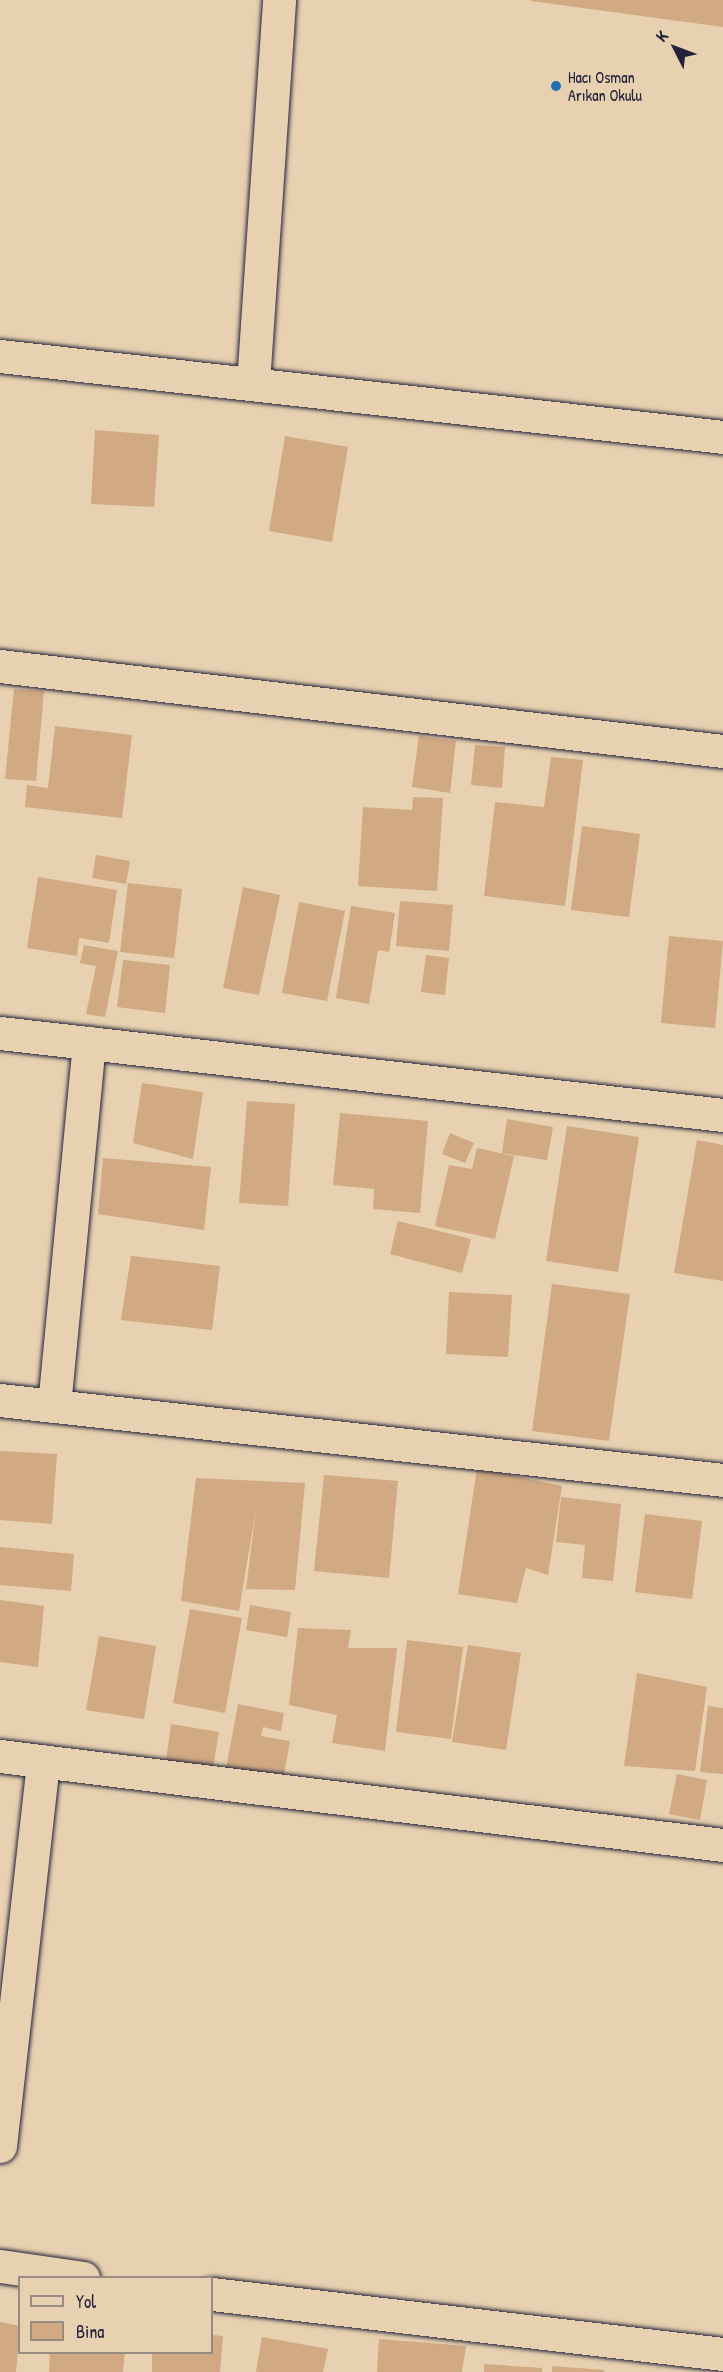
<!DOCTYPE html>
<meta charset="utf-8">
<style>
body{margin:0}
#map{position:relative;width:723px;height:2372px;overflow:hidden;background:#e7d1b0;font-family:"Patrick Hand",sans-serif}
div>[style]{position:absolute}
.building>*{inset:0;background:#d1a983}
.roads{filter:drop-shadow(0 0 2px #22223b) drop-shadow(0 0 2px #22223b)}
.minor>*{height:33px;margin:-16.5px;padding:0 16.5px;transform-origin:16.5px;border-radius:16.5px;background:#e7d1b0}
.dots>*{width:16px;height:16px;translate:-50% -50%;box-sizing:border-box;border:3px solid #e7d1b0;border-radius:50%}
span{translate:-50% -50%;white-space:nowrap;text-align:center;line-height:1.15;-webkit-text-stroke:5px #e7d1b0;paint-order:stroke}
.poi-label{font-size:16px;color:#22223b}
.left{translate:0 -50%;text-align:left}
.legend{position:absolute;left:18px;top:2276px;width:195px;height:78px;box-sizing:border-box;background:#e7d1b0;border:2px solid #988b81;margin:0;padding:8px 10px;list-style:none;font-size:18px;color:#22223b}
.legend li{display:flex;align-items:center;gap:12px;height:30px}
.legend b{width:30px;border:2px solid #988b81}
.north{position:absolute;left:645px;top:18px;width:60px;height:60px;-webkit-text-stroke:4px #e7d1b0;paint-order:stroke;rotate:312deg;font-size:16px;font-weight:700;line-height:24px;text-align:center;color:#22223b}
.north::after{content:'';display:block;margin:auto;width:21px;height:27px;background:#22223b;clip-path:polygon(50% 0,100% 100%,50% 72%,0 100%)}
</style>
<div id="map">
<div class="building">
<div style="clip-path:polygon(531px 0,723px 0,723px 27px,531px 1px)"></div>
<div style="clip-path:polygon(95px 430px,159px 435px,154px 507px,91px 504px)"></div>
<div style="clip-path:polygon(285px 436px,348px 447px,332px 542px,269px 531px)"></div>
<div style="clip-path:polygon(14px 689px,44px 691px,36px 781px,5px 779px)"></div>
<div style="clip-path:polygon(55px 726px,132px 735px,122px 818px,25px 807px,27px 785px,48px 788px)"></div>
<div style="clip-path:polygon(419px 736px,456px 741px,450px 793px,412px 787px)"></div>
<div style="clip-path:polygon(475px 745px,505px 747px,502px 788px,471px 785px)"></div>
<div style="clip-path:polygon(551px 757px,583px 760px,565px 906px,484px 896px,495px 802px,544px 807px)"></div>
<div style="clip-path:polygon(413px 797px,443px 798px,437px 891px,358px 886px,363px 807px,412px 810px)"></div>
<div style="clip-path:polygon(582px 826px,640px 834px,629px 917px,571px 910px)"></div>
<div style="clip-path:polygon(96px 855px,130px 861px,126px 884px,92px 878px)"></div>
<div style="clip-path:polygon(38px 877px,117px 890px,109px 943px,79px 938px,77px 956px,27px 948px)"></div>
<div style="clip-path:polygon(128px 883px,182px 889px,174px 958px,120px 952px)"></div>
<div style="clip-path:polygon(243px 887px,280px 895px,259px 995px,223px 988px)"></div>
<div style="clip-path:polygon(400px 901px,453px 905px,449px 951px,396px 946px)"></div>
<div style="clip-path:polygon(299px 902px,345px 911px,327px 1001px,282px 993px)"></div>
<div style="clip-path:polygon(351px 906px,395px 913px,389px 952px,378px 950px,369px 1004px,336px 998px)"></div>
<div style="clip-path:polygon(669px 936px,723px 941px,715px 1028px,661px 1023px)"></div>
<div style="clip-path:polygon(84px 945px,118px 951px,105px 1017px,86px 1014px,96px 966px,80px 963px)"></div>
<div style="clip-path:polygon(426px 955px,449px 958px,445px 995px,421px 992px)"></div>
<div style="clip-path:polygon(123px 960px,170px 965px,165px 1013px,117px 1007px)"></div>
<div style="clip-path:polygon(142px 1083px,203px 1092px,193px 1159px,133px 1143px)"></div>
<div style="clip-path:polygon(247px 1101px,295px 1104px,288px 1206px,239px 1203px)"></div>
<div style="clip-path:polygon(340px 1113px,428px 1121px,420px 1213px,373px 1209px,374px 1189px,333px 1185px)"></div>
<div style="clip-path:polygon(507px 1119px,553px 1127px,547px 1160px,502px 1153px)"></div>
<div style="clip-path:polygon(567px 1126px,639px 1137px,618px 1272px,546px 1261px)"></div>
<div style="clip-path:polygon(450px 1133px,474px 1143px,465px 1163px,442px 1154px)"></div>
<div style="clip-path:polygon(697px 1140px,723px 1145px,723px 1281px,674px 1273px)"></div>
<div style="clip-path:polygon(477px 1148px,514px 1156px,495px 1239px,435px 1226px,449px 1165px,472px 1169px)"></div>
<div style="clip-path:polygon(103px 1158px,211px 1167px,204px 1230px,98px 1214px)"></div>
<div style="clip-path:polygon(398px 1221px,471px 1239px,462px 1273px,390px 1254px)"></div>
<div style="clip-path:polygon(131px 1256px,220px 1266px,212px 1330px,121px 1320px)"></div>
<div style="clip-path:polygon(552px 1284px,630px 1294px,609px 1441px,532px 1431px)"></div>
<div style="clip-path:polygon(449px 1292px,512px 1295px,508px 1357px,446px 1354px)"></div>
<div style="clip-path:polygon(0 1451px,57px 1454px,52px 1524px,0 1520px)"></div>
<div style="clip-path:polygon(477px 1468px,562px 1486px,548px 1575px,526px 1568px,517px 1603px,458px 1594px)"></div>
<div style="clip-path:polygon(324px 1475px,398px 1481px,389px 1578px,314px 1571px)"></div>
<div style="clip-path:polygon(196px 1478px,305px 1483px,295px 1590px,246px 1589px,256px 1509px,239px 1611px,181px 1601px)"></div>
<div style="clip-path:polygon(561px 1497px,621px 1504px,613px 1581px,582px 1578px,585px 1545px,556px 1542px)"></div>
<div style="clip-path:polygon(645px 1514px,702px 1521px,692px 1599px,635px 1592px)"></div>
<div style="clip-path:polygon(0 1547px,74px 1554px,71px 1591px,0 1585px)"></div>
<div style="clip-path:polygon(0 1600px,44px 1606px,38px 1667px,0 1662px)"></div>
<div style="clip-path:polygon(250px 1605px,291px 1612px,287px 1637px,246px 1630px)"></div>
<div style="clip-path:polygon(190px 1609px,242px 1618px,225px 1713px,173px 1703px)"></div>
<div style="clip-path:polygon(298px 1628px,351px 1630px,348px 1648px,397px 1648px,385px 1751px,332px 1743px,337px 1715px,289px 1705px)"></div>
<div style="clip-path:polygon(99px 1636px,156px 1646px,144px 1719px,86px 1710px)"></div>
<div style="clip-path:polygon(407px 1640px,463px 1647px,451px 1739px,396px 1732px)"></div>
<div style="clip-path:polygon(468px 1645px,521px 1653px,506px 1750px,452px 1742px)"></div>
<div style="clip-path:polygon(637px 1673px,707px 1687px,695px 1771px,624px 1766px)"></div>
<div style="clip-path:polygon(238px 1704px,284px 1713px,281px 1731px,263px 1727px,261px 1736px,290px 1741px,283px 1780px,226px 1769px)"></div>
<div style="clip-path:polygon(708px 1706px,723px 1708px,723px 1774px,700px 1772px)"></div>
<div style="clip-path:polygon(171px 1724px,219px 1732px,213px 1767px,166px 1761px)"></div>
<div style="clip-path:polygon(677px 1774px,707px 1780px,700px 1820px,669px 1814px)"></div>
<div style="clip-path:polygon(0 2322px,20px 2326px,16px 2372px,0 2372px)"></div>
<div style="clip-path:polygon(212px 2335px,223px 2336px,220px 2372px,152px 2372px,152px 2352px,212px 2352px)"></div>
<div style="clip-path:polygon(262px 2337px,328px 2349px,323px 2372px,256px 2372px)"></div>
<div style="clip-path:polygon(379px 2339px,466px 2346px,462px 2372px,377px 2372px)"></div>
<div style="clip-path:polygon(50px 2352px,125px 2352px,123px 2372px,49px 2372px)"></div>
<div style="clip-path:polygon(484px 2364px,542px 2368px,542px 2372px,484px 2372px)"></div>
<div style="clip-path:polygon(552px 2366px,604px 2370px,604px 2372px,552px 2372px)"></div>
</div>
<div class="roads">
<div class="minor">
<div style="left:0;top:356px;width:728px;rotate:6.39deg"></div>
<div style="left:253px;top:383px;width:384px;rotate:-86.1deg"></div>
<div style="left:0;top:666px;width:728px;rotate:6.71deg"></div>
<div style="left:0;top:1033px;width:728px;rotate:6.47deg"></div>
<div style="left:0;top:1400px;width:727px;rotate:6.31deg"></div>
<div style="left:54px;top:1406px;width:365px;rotate:-84.5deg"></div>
<div style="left:0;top:1756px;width:728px;rotate:7.02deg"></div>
<div style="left:0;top:2146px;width:387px;rotate:-83.6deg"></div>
<div style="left:0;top:2266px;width:84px;rotate:8.2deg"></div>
<div style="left:212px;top:2294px;width:515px;rotate:6.7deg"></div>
</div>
</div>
<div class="dots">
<div style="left:556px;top:86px;background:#1f6fb2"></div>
</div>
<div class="poi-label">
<span class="left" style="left:568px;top:86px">Hacı Osman<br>Arıkan Okulu</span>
</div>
<ul class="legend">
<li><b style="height:8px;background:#e7d1b0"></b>Yol</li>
<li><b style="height:16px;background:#d1a983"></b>Bina</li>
</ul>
<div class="north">K</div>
</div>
